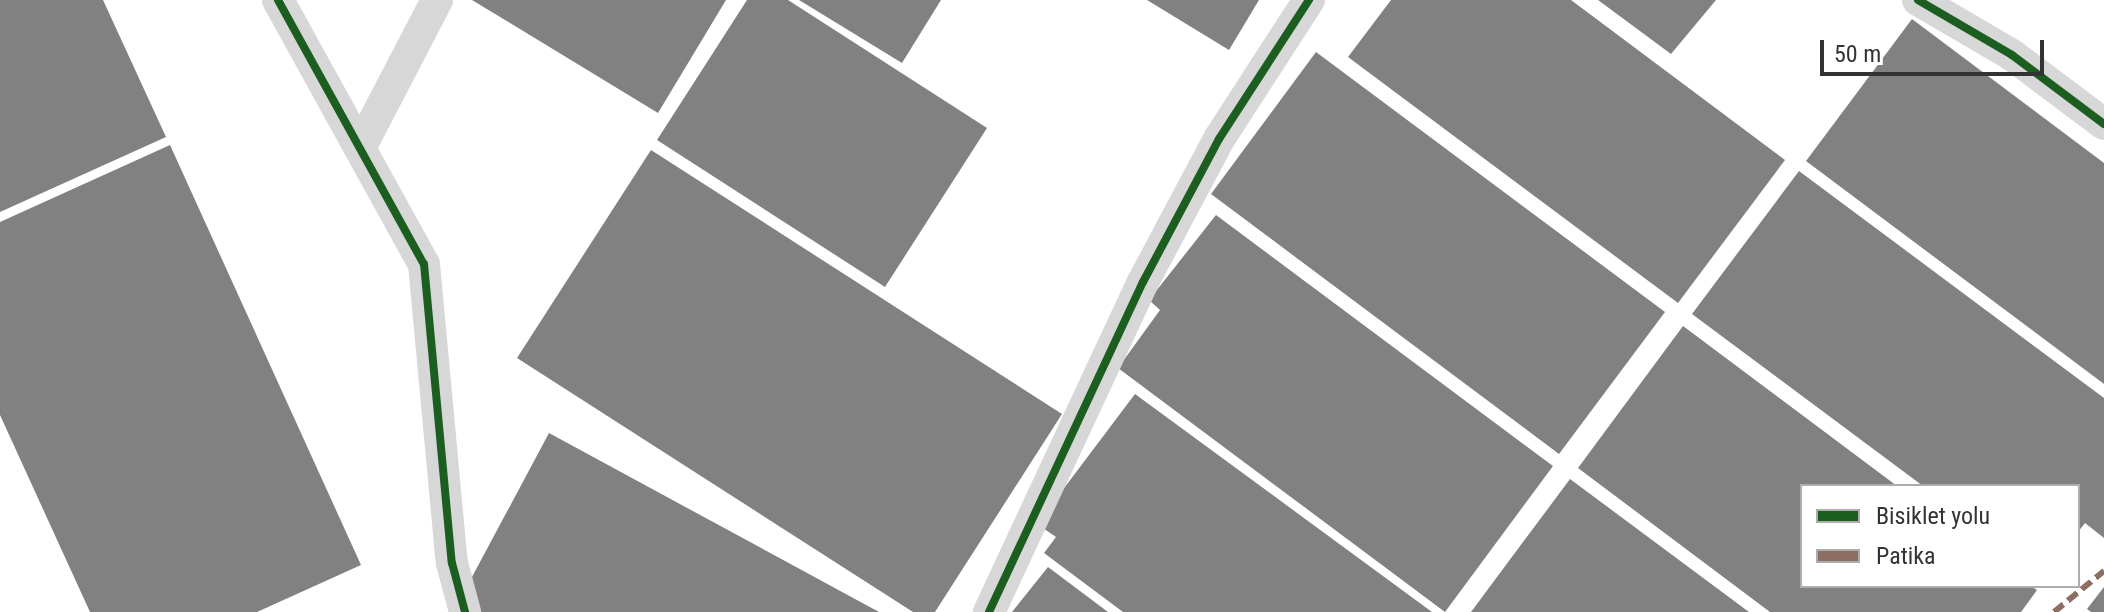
<!DOCTYPE html>
<style>
body{margin:0}
#map{position:relative;width:2104px;height:612px;overflow:hidden;background:#fff;font-family:"Roboto Condensed",sans-serif}
div>[style]{position:absolute}
.building>*{inset:0;background:#818181}
.minor>*{height:32px;margin:-16px;padding:0 16px;transform-origin:16px;border-radius:16px;background:#d7d7d7}
.quiet>*{height:6px;margin-top:-3px;transform-origin:0;background:repeating-linear-gradient(90deg,#8d6e63 0 12px,transparent 0 18px)}
.cycleway>*{height:8px;margin:-4px;padding:0 4px;transform-origin:4px;border-radius:4px;background:#1b5e20}
span{translate:-50% -50%;white-space:nowrap;text-align:center;line-height:1.15;-webkit-text-stroke:8px #fff;paint-order:stroke}
.legend{position:absolute;left:1800px;top:484px;width:280px;height:104px;box-sizing:border-box;background:#fff;border:2px solid #adadad;margin:0;padding:10px 14px;list-style:none;font-size:24px;color:#333}
.legend li{display:flex;align-items:center;gap:16px;height:40px}
.legend b{width:40px;border:2px solid #adadad}
.scale{position:absolute;left:1820px;top:40px;width:224px;height:36px;box-sizing:border-box;border:4px solid #333;border-top:0;padding-left:10px;font-size:24px;line-height:28px;white-space:nowrap;color:#333;-webkit-text-stroke:6px #fff;paint-order:stroke}
</style>
<div id="map">
<div class="building">
<div style="clip-path:polygon(0 0,103px 0,166px 137px,0 212px)"></div>
<div style="clip-path:polygon(472px 0,726px 0,658px 113px)"></div>
<div style="clip-path:polygon(747px 0,788px 0,987px 128px,885px 287px,657px 140px)"></div>
<div style="clip-path:polygon(799px 0,941px 0,902px 63px)"></div>
<div style="clip-path:polygon(1147px 0,1259px 0,1229px 50px)"></div>
<div style="clip-path:polygon(1391px 0,1571px 0,1785px 160px,1678px 303px,1348px 57px)"></div>
<div style="clip-path:polygon(1598px 0,1716px 0,1671px 54px)"></div>
<div style="clip-path:polygon(1912px 19px,2104px 163px,2104px 384px,1806px 161px)"></div>
<div style="clip-path:polygon(1316px 52px,1665px 312px,1559px 454px,1211px 194px)"></div>
<div style="clip-path:polygon(170px 145px,361px 565px,257px 612px,90px 612px,0 415px,0 222px)"></div>
<div style="clip-path:polygon(651px 150px,1062px 414px,935px 612px,913px 612px,517px 358px)"></div>
<div style="clip-path:polygon(1799px 171px,2104px 398px,2104px 538px,2085px 523px,2078px 532px,2078px 486px,1923px 486px,1692px 314px)"></div>
<div style="clip-path:polygon(1216px 215px,1553px 466px,1445px 612px,1118px 368px,1160px 310px,1149px 300px)"></div>
<div style="clip-path:polygon(1683px 326px,1897px 486px,1802px 486px,1802px 586px,2031px 586px,2037px 590px,2021px 612px,1770px 612px,1578px 468px)"></div>
<div style="clip-path:polygon(1135px 394px,1432px 612px,1123px 612px,1044px 553px,1056px 537px,1037px 524px)"></div>
<div style="clip-path:polygon(549px 433px,879px 612px,476px 612px,465px 590px)"></div>
<div style="clip-path:polygon(1570px 479px,1749px 612px,1471px 612px)"></div>
<div style="clip-path:polygon(1048px 567px,1108px 612px,1012px 612px)"></div>
<div style="clip-path:polygon(2104px 587px,2104px 612px,2091px 612px,2087px 609px)"></div>
</div>
<div class="minor">
<div style="left:278px;top:0;width:302px;rotate:61.1deg"></div>
<div style="left:424px;top:264px;width:300px;rotate:84.7deg"></div>
<div style="left:452px;top:563px;width:51px;rotate:75.1deg"></div>
<div style="left:1918px;top:0;width:109px;rotate:30.3deg"></div>
<div style="left:2012px;top:55px;width:115px;rotate:36.9deg"></div>
<div style="left:360px;top:148px;width:167px;rotate:-62.5deg"></div>
<div style="left:989px;top:612px;width:364px;rotate:-65deg"></div>
<div style="left:1143px;top:282px;width:162px;rotate:-62deg"></div>
<div style="left:1219px;top:139px;width:166px;rotate:-57.1deg"></div>
</div>
<div class="quiet">
<div style="left:2054px;top:612px;width:65px;rotate:-39.4deg"></div>
</div>
<div class="cycleway">
<div style="left:278px;top:0;width:302px;rotate:61.1deg"></div>
<div style="left:424px;top:264px;width:300px;rotate:84.7deg"></div>
<div style="left:452px;top:563px;width:51px;rotate:75.1deg"></div>
<div style="left:1918px;top:0;width:109px;rotate:30.3deg"></div>
<div style="left:2012px;top:55px;width:115px;rotate:36.9deg"></div>
<div style="left:989px;top:612px;width:364px;rotate:-65deg"></div>
<div style="left:1143px;top:282px;width:162px;rotate:-62deg"></div>
<div style="left:1219px;top:139px;width:166px;rotate:-57.1deg"></div>
</div>
<ul class="legend">
<li><b style="height:10px;background:#1b5e20"></b>Bisiklet yolu</li>
<li><b style="height:10px;background:#8d6e63"></b>Patika</li>
</ul>
<div class="scale">50 m</div>
</div>
